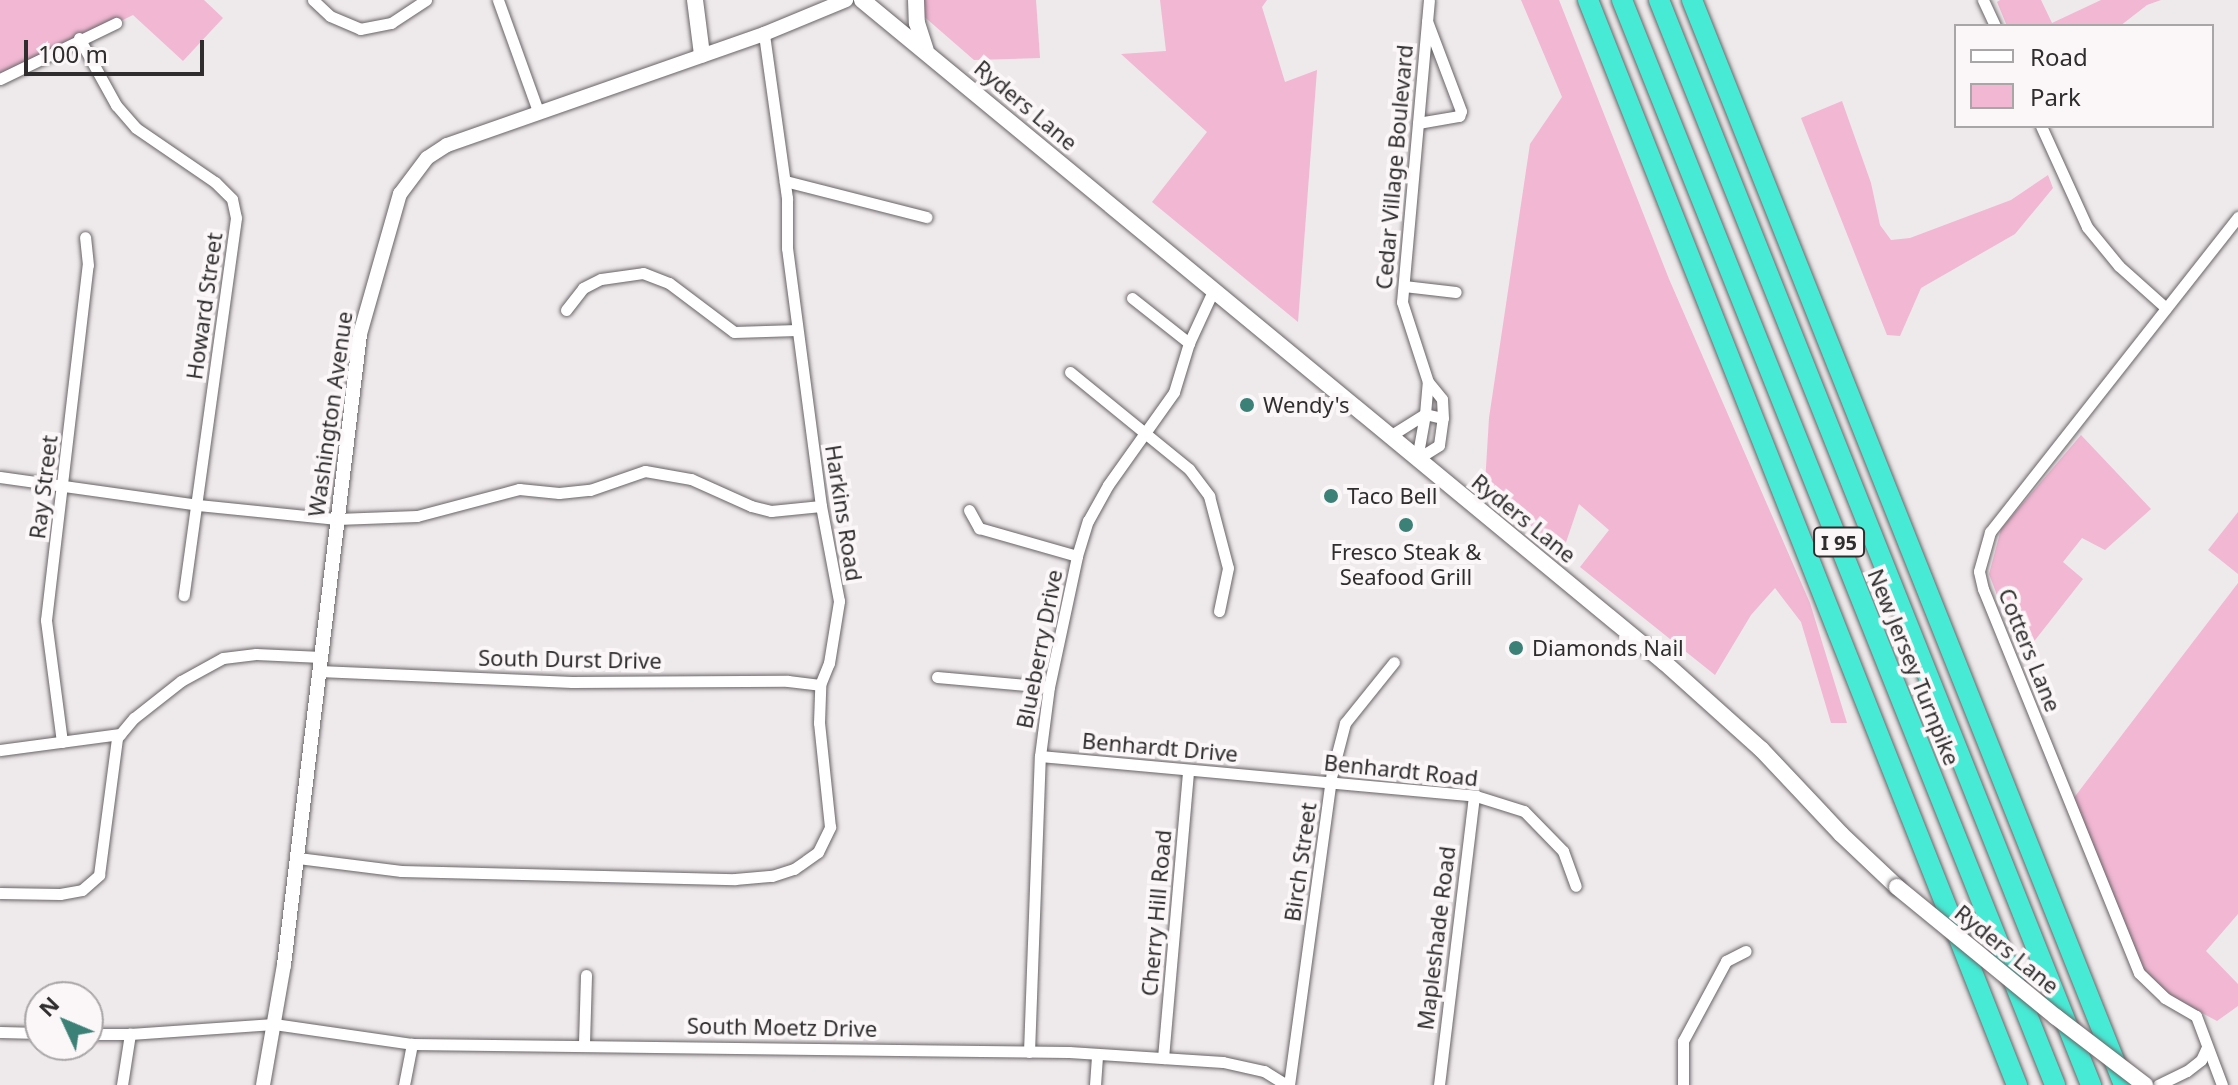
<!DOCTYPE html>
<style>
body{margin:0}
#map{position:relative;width:2238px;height:1085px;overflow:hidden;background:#eee9eb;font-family:"Noto Sans",sans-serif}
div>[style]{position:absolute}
.green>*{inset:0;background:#f1b7d3}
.roads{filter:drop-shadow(0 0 2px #686466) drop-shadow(0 0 2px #686466)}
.minor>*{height:11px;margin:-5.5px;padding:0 5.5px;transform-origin:5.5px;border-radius:5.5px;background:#fff}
.tertiary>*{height:14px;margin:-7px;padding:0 7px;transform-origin:7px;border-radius:7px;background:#fff}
.secondary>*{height:16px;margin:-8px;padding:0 8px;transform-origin:8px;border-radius:8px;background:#fff}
.motorway>*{height:20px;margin:-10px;padding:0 10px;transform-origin:10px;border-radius:10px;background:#47ead5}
.bridges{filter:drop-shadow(0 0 2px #686466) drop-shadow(0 0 2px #686466)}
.secondary-bridge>*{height:16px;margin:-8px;padding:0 8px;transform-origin:8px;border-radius:8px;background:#fff}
.dots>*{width:22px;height:22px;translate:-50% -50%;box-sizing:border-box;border:4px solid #fbf6f8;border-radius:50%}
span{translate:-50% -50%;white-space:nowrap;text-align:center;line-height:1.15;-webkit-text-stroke:8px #fbf6f8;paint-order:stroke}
.shield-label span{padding:2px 6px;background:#fbf6f8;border:2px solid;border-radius:6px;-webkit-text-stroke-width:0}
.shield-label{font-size:20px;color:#2f2d2e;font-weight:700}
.street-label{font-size:22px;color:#2f2d2e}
.poi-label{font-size:22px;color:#2f2d2e}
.left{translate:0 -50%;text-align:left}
.legend{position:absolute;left:1954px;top:24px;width:260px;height:104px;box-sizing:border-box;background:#fbf6f8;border:2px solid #a9a6a7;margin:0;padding:10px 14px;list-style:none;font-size:24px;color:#2f2d2e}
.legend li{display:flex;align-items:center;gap:16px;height:40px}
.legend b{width:40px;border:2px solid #a9a6a7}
.north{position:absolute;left:24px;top:981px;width:80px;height:80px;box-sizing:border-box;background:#fbf6f8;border:2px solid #a9a6a7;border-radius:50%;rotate:314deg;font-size:22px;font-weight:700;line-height:32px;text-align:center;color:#2f2d2e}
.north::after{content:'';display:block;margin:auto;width:28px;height:36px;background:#3c8177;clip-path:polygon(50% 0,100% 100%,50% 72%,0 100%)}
.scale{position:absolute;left:24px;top:40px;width:180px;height:36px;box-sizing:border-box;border:4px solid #2f2d2e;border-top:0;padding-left:10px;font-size:24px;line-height:28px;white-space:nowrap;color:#2f2d2e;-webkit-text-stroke:6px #fbf6f8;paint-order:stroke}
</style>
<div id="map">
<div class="green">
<div style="clip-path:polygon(0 0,204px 0,223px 18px,183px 61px,133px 15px,0 81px)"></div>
<div style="clip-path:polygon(924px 0,1036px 0,1040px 58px,974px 60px,920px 13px)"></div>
<div style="clip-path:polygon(1160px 0,1267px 0,1262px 7px,1285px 82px,1317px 70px,1298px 322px,1152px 202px,1207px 132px,1121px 54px,1166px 51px)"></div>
<div style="clip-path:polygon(1521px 0,1559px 0,1669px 279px,1810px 603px,1847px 723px,1831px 723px,1801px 622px,1775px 588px,1751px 615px,1715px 675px,1580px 567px,1609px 530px,1579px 504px,1562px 554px,1485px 484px,1489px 418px,1530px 144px,1562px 97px)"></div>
<div style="clip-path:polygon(2000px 0,2041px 0,2052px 23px,2101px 0,2161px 0,2147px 5px,2120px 26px,2007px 26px,1997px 2px)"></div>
<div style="clip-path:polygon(1842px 101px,1871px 183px,1880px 225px,1891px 240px,1910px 238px,2011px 200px,2048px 175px,2053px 188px,2015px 234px,1921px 288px,1900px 336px,1887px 335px,1801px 118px)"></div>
<div style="clip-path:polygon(2081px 435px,2151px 509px,2105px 550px,2082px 538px,2063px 562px,2083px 579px,2021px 658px,1989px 574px,2001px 529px)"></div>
<div style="clip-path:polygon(2238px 512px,2238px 574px,2208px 550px)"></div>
<div style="clip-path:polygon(2238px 583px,2238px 914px,2206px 951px,2238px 984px,2238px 1006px,2217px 1021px,2146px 983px,2073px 799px)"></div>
</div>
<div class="roads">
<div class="minor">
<div style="left:313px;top:0;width:23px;rotate:43deg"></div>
<div style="left:330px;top:16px;width:33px;rotate:23deg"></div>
<div style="left:360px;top:29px;width:32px;rotate:-11deg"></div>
<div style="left:391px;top:23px;width:42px;rotate:-33.3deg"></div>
<div style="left:498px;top:0;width:118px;rotate:70.2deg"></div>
<div style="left:1983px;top:0;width:29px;rotate:65deg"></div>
<div style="left:79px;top:38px;width:77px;rotate:61.1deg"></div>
<div style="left:116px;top:105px;width:30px;rotate:49deg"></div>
<div style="left:136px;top:128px;width:96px;rotate:34.4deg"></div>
<div style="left:215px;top:182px;width:24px;rotate:45deg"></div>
<div style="left:232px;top:199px;width:19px;rotate:78deg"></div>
<div style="left:236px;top:218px;width:381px;rotate:97.9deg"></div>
<div style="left:0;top:79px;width:129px;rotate:-25.8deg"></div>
<div style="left:1418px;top:123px;width:42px;rotate:-9.7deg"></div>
<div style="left:1459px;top:116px;width:5px;rotate:-68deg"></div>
<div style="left:1461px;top:111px;width:96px;rotate:-110.7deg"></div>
<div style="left:2041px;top:126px;width:111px;rotate:65.5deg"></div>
<div style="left:2087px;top:227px;width:50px;rotate:50.6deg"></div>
<div style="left:2119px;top:266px;width:63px;rotate:41.8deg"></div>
<div style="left:785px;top:181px;width:146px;rotate:14.3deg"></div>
<div style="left:1404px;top:286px;width:52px;rotate:6.6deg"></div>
<div style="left:1132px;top:298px;width:73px;rotate:38.3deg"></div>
<div style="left:566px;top:310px;width:28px;rotate:-52deg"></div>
<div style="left:583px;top:288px;width:20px;rotate:-27deg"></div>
<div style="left:601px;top:279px;width:42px;rotate:-8.1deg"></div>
<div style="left:643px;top:273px;width:28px;rotate:21deg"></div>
<div style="left:669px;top:283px;width:81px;rotate:37deg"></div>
<div style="left:734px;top:332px;width:63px;rotate:-1.8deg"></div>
<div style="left:1070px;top:372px;width:154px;rotate:39.2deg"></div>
<div style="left:1189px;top:469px;width:34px;rotate:53deg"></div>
<div style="left:1209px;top:496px;width:74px;rotate:75.2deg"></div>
<div style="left:1228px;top:568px;width:44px;rotate:101.8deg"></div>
<div style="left:1390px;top:436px;width:41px;rotate:-32.2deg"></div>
<div style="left:1425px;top:414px;width:32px;rotate:-85deg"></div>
<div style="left:1417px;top:459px;width:26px;rotate:-32deg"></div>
<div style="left:1439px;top:445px;width:27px;rotate:-82deg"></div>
<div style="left:1443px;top:418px;width:19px;rotate:-93deg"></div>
<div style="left:1442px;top:399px;width:22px;rotate:-129deg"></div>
<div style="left:1428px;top:382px;width:84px;rotate:-108deg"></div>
<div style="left:1402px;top:302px;width:303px;rotate:-84.9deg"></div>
<div style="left:1417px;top:459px;width:46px;rotate:-79.9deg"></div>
<div style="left:1425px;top:414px;width:18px;rotate:13deg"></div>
<div style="left:0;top:477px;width:200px;rotate:8deg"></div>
<div style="left:198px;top:505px;width:140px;rotate:5.8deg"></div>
<div style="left:337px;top:519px;width:80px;rotate:-2.1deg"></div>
<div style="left:417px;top:516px;width:106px;rotate:-14.8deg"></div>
<div style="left:519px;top:489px;width:40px;rotate:5.7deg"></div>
<div style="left:559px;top:493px;width:31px;rotate:-6deg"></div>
<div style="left:590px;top:490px;width:58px;rotate:-19.1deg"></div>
<div style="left:645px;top:471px;width:47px;rotate:9.9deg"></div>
<div style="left:691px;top:479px;width:66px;rotate:24.2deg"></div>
<div style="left:751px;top:506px;width:21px;rotate:14deg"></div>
<div style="left:771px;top:511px;width:50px;rotate:-5.7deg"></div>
<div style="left:969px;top:510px;width:21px;rotate:61deg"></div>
<div style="left:979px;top:528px;width:102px;rotate:15.9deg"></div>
<div style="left:319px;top:671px;width:253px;rotate:2.5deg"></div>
<div style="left:572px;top:682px;width:216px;rotate:-0.3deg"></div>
<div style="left:788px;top:681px;width:32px;rotate:7deg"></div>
<div style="left:937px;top:677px;width:112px;rotate:5.1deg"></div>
<div style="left:62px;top:742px;width:123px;rotate:-97.5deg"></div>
<div style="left:46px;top:620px;width:357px;rotate:-83.3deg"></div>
<div style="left:88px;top:265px;width:28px;rotate:-96deg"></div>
<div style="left:0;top:750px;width:121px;rotate:-7.6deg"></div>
<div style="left:1040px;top:756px;width:438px;rotate:5.2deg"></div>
<div style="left:1476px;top:796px;width:50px;rotate:17.4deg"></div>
<div style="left:1524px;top:811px;width:56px;rotate:45.7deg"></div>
<div style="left:1563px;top:851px;width:37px;rotate:70deg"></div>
<div style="left:298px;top:858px;width:104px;rotate:7.2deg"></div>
<div style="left:401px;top:871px;width:334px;rotate:1.4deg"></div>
<div style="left:735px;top:879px;width:37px;rotate:-5deg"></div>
<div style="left:772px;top:876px;width:23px;rotate:-18deg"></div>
<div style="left:794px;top:869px;width:29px;rotate:-35deg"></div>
<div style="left:818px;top:852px;width:28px;rotate:-64deg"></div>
<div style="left:830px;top:827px;width:105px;rotate:-96deg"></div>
<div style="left:819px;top:723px;width:38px;rotate:-88deg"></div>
<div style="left:820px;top:685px;width:24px;rotate:-68deg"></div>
<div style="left:829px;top:663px;width:63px;rotate:-80.8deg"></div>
<div style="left:839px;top:601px;width:97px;rotate:-100.7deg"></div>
<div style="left:821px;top:506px;width:260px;rotate:-97.5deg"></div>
<div style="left:787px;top:248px;width:50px;rotate:-90deg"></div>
<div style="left:787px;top:198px;width:166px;rotate:-98deg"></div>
<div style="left:0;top:893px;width:60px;rotate:1deg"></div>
<div style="left:60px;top:894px;width:22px;rotate:-10deg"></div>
<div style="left:82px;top:890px;width:23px;rotate:-41deg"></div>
<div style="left:99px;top:875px;width:138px;rotate:-82.5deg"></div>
<div style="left:117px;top:738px;width:26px;rotate:-50deg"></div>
<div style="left:134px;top:718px;width:60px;rotate:-38.2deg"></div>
<div style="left:181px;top:681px;width:48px;rotate:-28.7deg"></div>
<div style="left:223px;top:658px;width:33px;rotate:-7deg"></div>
<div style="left:256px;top:654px;width:65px;rotate:2.6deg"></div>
<div style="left:0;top:1032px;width:40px;rotate:1.4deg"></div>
<div style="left:88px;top:1034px;width:42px"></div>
<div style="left:130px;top:1034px;width:144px;rotate:-4deg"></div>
<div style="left:274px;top:1024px;width:139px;rotate:8.2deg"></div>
<div style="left:412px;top:1044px;width:657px;rotate:0.7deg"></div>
<div style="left:1069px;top:1052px;width:154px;rotate:3.7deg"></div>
<div style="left:1223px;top:1062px;width:42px;rotate:12.4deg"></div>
<div style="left:1264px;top:1071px;width:26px;rotate:32deg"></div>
<div style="left:584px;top:1043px;width:68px;rotate:-88.3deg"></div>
<div style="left:1029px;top:1052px;width:296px;rotate:-87.9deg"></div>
<div style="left:1040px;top:756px;width:70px;rotate:-82.6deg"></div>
<div style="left:1049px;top:687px;width:134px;rotate:-77.9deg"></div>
<div style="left:1077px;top:556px;width:37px;rotate:-73deg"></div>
<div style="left:1088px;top:521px;width:41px;rotate:-60.9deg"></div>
<div style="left:1108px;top:485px;width:114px;rotate:-54.6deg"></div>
<div style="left:1174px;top:392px;width:51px;rotate:-73deg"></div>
<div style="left:1189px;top:343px;width:60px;rotate:-65.2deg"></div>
<div style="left:1163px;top:1058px;width:289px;rotate:-85deg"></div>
<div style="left:122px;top:1085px;width:52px;rotate:-81.1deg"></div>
<div style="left:404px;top:1085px;width:42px;rotate:-79deg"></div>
<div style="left:1095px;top:1085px;width:31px;rotate:-86deg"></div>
<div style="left:1289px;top:1085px;width:315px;rotate:-82.2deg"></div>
<div style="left:1332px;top:773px;width:52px;rotate:-75.4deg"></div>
<div style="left:1345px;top:723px;width:78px;rotate:-51.2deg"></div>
<div style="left:1439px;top:1085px;width:291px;rotate:-83.1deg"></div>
<div style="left:1683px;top:1085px;width:44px;rotate:-90deg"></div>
<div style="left:1683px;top:1041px;width:91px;rotate:-61.7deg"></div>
<div style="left:1726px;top:961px;width:22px;rotate:-27deg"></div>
<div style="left:2158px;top:1085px;width:32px;rotate:-26deg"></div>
<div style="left:2187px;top:1071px;width:18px;rotate:-38deg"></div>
<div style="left:2201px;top:1060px;width:14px;rotate:-65deg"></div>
<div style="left:2222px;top:1085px;width:74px;rotate:-110.6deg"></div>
<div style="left:2196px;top:1016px;width:36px;rotate:-150deg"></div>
<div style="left:2165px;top:998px;width:36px;rotate:-136deg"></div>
<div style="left:2139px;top:973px;width:414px;rotate:-112.1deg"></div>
<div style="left:1983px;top:589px;width:18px;rotate:-103deg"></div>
<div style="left:1979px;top:571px;width:41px;rotate:-74.2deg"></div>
<div style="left:1990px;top:532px;width:401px;rotate:-51.8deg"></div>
</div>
<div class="tertiary">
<div style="left:263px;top:1085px;width:122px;rotate:-80.1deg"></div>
<div style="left:284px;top:965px;width:636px;rotate:-83.13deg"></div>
<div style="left:360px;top:334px;width:146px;rotate:-74.1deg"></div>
<div style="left:400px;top:194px;width:45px;rotate:-53.1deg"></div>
<div style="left:427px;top:158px;width:24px;rotate:-33deg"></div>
<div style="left:447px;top:145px;width:336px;rotate:-19.3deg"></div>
<div style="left:764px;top:34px;width:89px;rotate:-22.5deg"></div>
</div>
<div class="secondary">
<div style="left:695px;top:0;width:55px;rotate:82.7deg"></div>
<div style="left:862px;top:0;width:1041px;rotate:39.54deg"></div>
<div style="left:1665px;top:663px;width:129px;rotate:41.9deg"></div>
<div style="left:1761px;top:749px;width:117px;rotate:46.7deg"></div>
<div style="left:1841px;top:834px;width:77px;rotate:43.4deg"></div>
<div style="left:916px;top:0;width:23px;rotate:88deg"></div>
<div style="left:917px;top:23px;width:28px;rotate:72deg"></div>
</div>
<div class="motorway">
<div style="left:1588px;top:0;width:1167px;rotate:68.43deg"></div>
<div style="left:1622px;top:0;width:1168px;rotate:68.24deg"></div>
<div style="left:1659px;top:0;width:1168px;rotate:68.29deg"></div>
<div style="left:1692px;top:0;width:1168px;rotate:68.29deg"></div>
</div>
</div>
<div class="bridges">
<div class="secondary-bridge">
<div style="left:1897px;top:887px;width:205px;rotate:39.3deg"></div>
<div style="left:2056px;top:1017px;width:112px;rotate:37.4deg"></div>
</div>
</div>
<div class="dots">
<div style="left:1247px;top:405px;background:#3c8177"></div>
<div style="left:1331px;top:496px;background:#3c8177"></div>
<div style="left:1406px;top:525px;background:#3c8177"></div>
<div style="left:1516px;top:648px;background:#3c8177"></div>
</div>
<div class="shield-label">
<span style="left:1839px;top:542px">I 95</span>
</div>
<div class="street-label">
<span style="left:1026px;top:105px;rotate:40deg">Ryders Lane</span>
<span style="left:1394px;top:167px;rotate:-85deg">Cedar Village Boulevard</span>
<span style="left:204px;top:306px;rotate:-82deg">Howard Street</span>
<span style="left:330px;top:414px;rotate:-82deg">Washington Avenue</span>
<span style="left:43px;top:487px;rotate:-83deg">Ray Street</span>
<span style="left:844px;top:513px;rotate:81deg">Harkins Road</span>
<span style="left:1524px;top:518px;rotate:39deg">Ryders Lane</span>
<span style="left:1039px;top:649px;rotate:-79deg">Blueberry Drive</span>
<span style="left:2030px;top:650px;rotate:68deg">Cotters Lane</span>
<span style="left:570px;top:659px;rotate:1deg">South Durst Drive</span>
<span style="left:1914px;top:667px;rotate:68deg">New Jersey Turnpike</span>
<span style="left:1160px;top:747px;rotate:5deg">Benhardt Drive</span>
<span style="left:1401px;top:770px;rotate:6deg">Benhardt Road</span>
<span style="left:1300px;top:862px;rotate:-82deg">Birch Street</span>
<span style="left:1156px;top:913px;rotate:-85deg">Cherry Hill Road</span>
<span style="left:1436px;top:938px;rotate:-83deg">Mapleshade Road</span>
<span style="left:2007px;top:949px;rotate:39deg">Ryders Lane</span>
<span style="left:782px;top:1027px;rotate:1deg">South Moetz Drive</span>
</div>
<div class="poi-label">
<span class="left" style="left:1263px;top:405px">Wendy's</span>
<span class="left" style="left:1347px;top:496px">Taco Bell</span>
<span style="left:1406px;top:564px">Fresco Steak &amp;<br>Seafood Grill</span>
<span class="left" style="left:1532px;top:648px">Diamonds Nail</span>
</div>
<ul class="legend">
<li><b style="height:10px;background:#fff"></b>Road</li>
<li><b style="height:22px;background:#f1b7d3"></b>Park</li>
</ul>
<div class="north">N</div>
<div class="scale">100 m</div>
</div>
